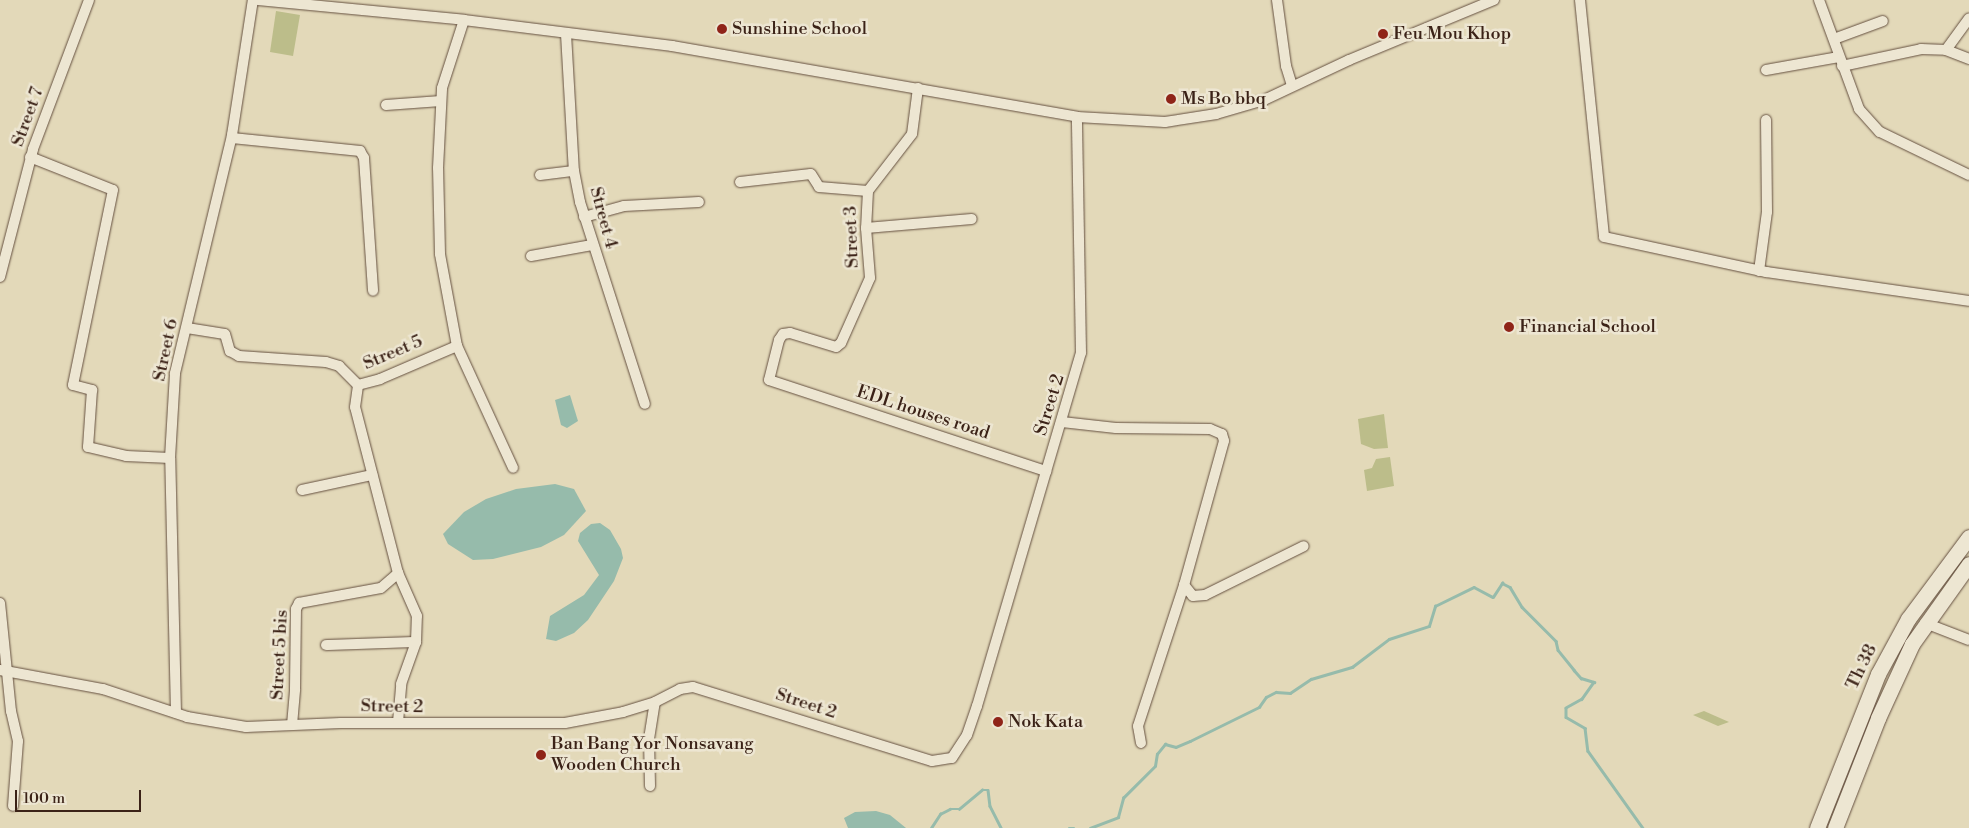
<!DOCTYPE html>
<style>
body{margin:0}
#map{position:relative;width:1969px;height:828px;overflow:hidden;background:#e3d9b9;font-family:"Libre Bodoni",serif}
div>[style]{position:absolute}
.green>*{inset:0;background:#bcbd8a}
.water>*{inset:0;background:#96bbab}
.stream>*{height:2.5px;margin:-1.25px;padding:0 1.25px;transform-origin:1.25px;border-radius:1.25px;background:#96bbab}
.roads{filter:drop-shadow(0 0 1px #655040) drop-shadow(0 0 1px #655040)}
.street>*{height:10px;margin:-5px;padding:0 5px;transform-origin:5px;border-radius:5px;background:#ede6d2}
.secondary>*{height:15px;margin:-7.5px;padding:0 7.5px;transform-origin:7.5px;border-radius:7.5px;background:#ede6d2}
.dots>*{width:14px;height:14px;translate:-50% -50%;box-sizing:border-box;border:2px solid #ede6d2;border-radius:50%}
span{translate:-50% -50%;white-space:nowrap;text-align:center;line-height:1.15;-webkit-text-stroke:5px #ede6d2;paint-order:stroke}
.poi-label{font-size:18px;color:#3b2217}
.left{translate:0 -50%;text-align:left}
.street-label{font-size:18px;color:#3b2217}
.scale{position:absolute;left:15px;top:790px;width:126px;height:22px;box-sizing:border-box;border:2px solid #3b2217;border-top:0;padding-left:6px;font-size:15px;line-height:18px;white-space:nowrap;color:#3b2217;-webkit-text-stroke:4px #ede6d2;paint-order:stroke}
</style>
<div id="map">
<div class="green">
<div style="clip-path:polygon(276px 11px,300px 15px,293px 56px,270px 52px)"></div>
<div style="clip-path:polygon(1384px 414px,1388px 448px,1374px 449px,1361px 444px,1358px 419px)"></div>
<div style="clip-path:polygon(1390px 457px,1394px 486px,1367px 491px,1364px 470px,1372px 468px,1376px 459px)"></div>
<div style="clip-path:polygon(1704px 711px,1729px 722px,1718px 726px,1693px 715px)"></div>
</div>
<div class="water">
<div style="clip-path:polygon(570px 395px,578px 421px,567px 428px,561px 425px,555px 400px)"></div>
<div style="clip-path:polygon(555px 484px,574px 489px,586px 511px,564px 535px,541px 547px,493px 559px,473px 560px,448px 544px,443px 534px,464px 512px,486px 499px,516px 489px)"></div>
<div style="clip-path:polygon(600px 523px,610px 530px,621px 549px,623px 558px,614px 581px,588px 620px,574px 633px,556px 641px,546px 639px,550px 616px,584px 595px,599px 575px,578px 541px,580px 533px,591px 524px)"></div>
<div style="clip-path:polygon(876px 811px,890px 815px,906px 828px,848px 828px,844px 818px,855px 812px)"></div>
</div>
<div class="stream">
<div style="left:931px;top:828px;width:17px;rotate:-57deg"></div>
<div style="left:940px;top:814px;width:11px;rotate:-27deg"></div>
<div style="left:950px;top:809px;width:9px"></div>
<div style="left:959px;top:809px;width:30px;rotate:-40deg"></div>
<div style="left:982px;top:790px;width:6px"></div>
<div style="left:988px;top:790px;width:16px;rotate:83deg"></div>
<div style="left:990px;top:806px;width:25px;rotate:63deg"></div>
<div style="left:1069px;top:828px;width:5px"></div>
<div style="left:1090px;top:828px;width:30px;rotate:-21deg"></div>
<div style="left:1118px;top:817px;width:20px;rotate:-75deg"></div>
<div style="left:1123px;top:798px;width:45px;rotate:-45deg"></div>
<div style="left:1155px;top:766px;width:12px;rotate:-81deg"></div>
<div style="left:1157px;top:754px;width:13px;rotate:-51deg"></div>
<div style="left:1165px;top:744px;width:11px;rotate:15deg"></div>
<div style="left:1176px;top:747px;width:15px;rotate:-23deg"></div>
<div style="left:1190px;top:741px;width:77px;rotate:-26.2deg"></div>
<div style="left:1259px;top:707px;width:12px;rotate:-55deg"></div>
<div style="left:1266px;top:697px;width:11px;rotate:-27deg"></div>
<div style="left:1276px;top:692px;width:14px;rotate:4deg"></div>
<div style="left:1290px;top:693px;width:25px;rotate:-34deg"></div>
<div style="left:1311px;top:679px;width:43px;rotate:-16.3deg"></div>
<div style="left:1352px;top:667px;width:46px;rotate:-37.1deg"></div>
<div style="left:1389px;top:639px;width:42px;rotate:-18deg"></div>
<div style="left:1429px;top:626px;width:21px;rotate:-73deg"></div>
<div style="left:1435px;top:606px;width:43px;rotate:-26deg"></div>
<div style="left:1474px;top:587px;width:21px;rotate:28deg"></div>
<div style="left:1493px;top:597px;width:17px;rotate:-57deg"></div>
<div style="left:1502px;top:583px;width:9px;rotate:27deg"></div>
<div style="left:1510px;top:587px;width:23px;rotate:59deg"></div>
<div style="left:1522px;top:607px;width:48px;rotate:45deg"></div>
<div style="left:1556px;top:641px;width:9px;rotate:77deg"></div>
<div style="left:1558px;top:650px;width:26px;rotate:51deg"></div>
<div style="left:1574px;top:670px;width:11px;rotate:49deg"></div>
<div style="left:1581px;top:678px;width:14px;rotate:17deg"></div>
<div style="left:1594px;top:682px;width:21px;rotate:125deg"></div>
<div style="left:1582px;top:699px;width:18px;rotate:151deg"></div>
<div style="left:1566px;top:708px;width:9px;rotate:90deg"></div>
<div style="left:1566px;top:717px;width:22px;rotate:30deg"></div>
<div style="left:1585px;top:728px;width:23px;rotate:83deg"></div>
<div style="left:1588px;top:751px;width:95px;rotate:54.5deg"></div>
</div>
<div class="roads">
<div class="street">
<div style="left:258px;top:0;width:207px;rotate:5.5deg"></div>
<div style="left:464px;top:20px;width:210px;rotate:7.1deg"></div>
<div style="left:672px;top:46px;width:411px;rotate:9.9deg"></div>
<div style="left:1077px;top:117px;width:88px;rotate:3.3deg"></div>
<div style="left:1165px;top:122px;width:52px;rotate:-8.9deg"></div>
<div style="left:1216px;top:114px;width:50px;rotate:-16.3deg"></div>
<div style="left:1264px;top:100px;width:94px;rotate:-25.2deg"></div>
<div style="left:1349px;top:60px;width:157px;rotate:-22.5deg"></div>
<div style="left:1277px;top:0;width:67px;rotate:82.2deg"></div>
<div style="left:1286px;top:66px;width:21px;rotate:73deg"></div>
<div style="left:1580px;top:0;width:238px;rotate:84.2deg"></div>
<div style="left:1604px;top:237px;width:166px;rotate:12.2deg"></div>
<div style="left:1766px;top:272px;width:205px;rotate:8.1deg"></div>
<div style="left:1819px;top:0;width:116px;rotate:69.8deg"></div>
<div style="left:1859px;top:109px;width:31px;rotate:48deg"></div>
<div style="left:1880px;top:132px;width:99px;rotate:25.8deg"></div>
<div style="left:566px;top:34px;width:137px;rotate:86.7deg"></div>
<div style="left:574px;top:171px;width:32px;rotate:79deg"></div>
<div style="left:580px;top:202px;width:212px;rotate:72.2deg"></div>
<div style="left:1834px;top:39px;width:52px;rotate:-20.2deg"></div>
<div style="left:1946px;top:50px;width:39px;rotate:-54deg"></div>
<div style="left:1842px;top:66px;width:81px;rotate:-12.1deg"></div>
<div style="left:1921px;top:49px;width:25px;rotate:2deg"></div>
<div style="left:1946px;top:50px;width:25px;rotate:21deg"></div>
<div style="left:1766px;top:70px;width:74px;rotate:-10.1deg"></div>
<div style="left:918px;top:88px;width:46px;rotate:97.4deg"></div>
<div style="left:912px;top:134px;width:72px;rotate:127.7deg"></div>
<div style="left:868px;top:191px;width:37px;rotate:93deg"></div>
<div style="left:866px;top:228px;width:50px;rotate:85.4deg"></div>
<div style="left:870px;top:278px;width:71px;rotate:114deg"></div>
<div style="left:841px;top:343px;width:6px;rotate:141deg"></div>
<div style="left:836px;top:347px;width:48px;rotate:-163.1deg"></div>
<div style="left:790px;top:333px;width:7px;rotate:172deg"></div>
<div style="left:783px;top:334px;width:7px;rotate:124deg"></div>
<div style="left:779px;top:340px;width:41px;rotate:104deg"></div>
<div style="left:769px;top:380px;width:292px;rotate:18.2deg"></div>
<div style="left:386px;top:105px;width:55px;rotate:-4.2deg"></div>
<div style="left:232px;top:138px;width:129px;rotate:5.8deg"></div>
<div style="left:360px;top:151px;width:8px;rotate:60deg"></div>
<div style="left:364px;top:158px;width:133px;rotate:86.1deg"></div>
<div style="left:30px;top:157px;width:89px;rotate:21.7deg"></div>
<div style="left:113px;top:190px;width:199px;rotate:101.6deg"></div>
<div style="left:73px;top:385px;width:20px;rotate:15deg"></div>
<div style="left:92px;top:390px;width:57px;rotate:94deg"></div>
<div style="left:88px;top:447px;width:39px;rotate:13deg"></div>
<div style="left:126px;top:456px;width:44px;rotate:2.6deg"></div>
<div style="left:540px;top:175px;width:34px;rotate:-7deg"></div>
<div style="left:740px;top:182px;width:71px;rotate:-6.4deg"></div>
<div style="left:811px;top:174px;width:15px;rotate:58deg"></div>
<div style="left:819px;top:187px;width:49px;rotate:4.7deg"></div>
<div style="left:584px;top:217px;width:41px;rotate:-15.4deg"></div>
<div style="left:624px;top:206px;width:75px;rotate:-3.1deg"></div>
<div style="left:866px;top:228px;width:106px;rotate:-4.9deg"></div>
<div style="left:531px;top:256px;width:62px;rotate:-10.2deg"></div>
<div style="left:1759px;top:271px;width:60px;rotate:-82.3deg"></div>
<div style="left:1767px;top:212px;width:92px;rotate:-90.6deg"></div>
<div style="left:0;top:277px;width:132px;rotate:-75.5deg"></div>
<div style="left:33px;top:149px;width:159px;rotate:-69.4deg"></div>
<div style="left:187px;top:328px;width:38px;rotate:9deg"></div>
<div style="left:225px;top:334px;width:18px;rotate:74deg"></div>
<div style="left:230px;top:351px;width:10px;rotate:29deg"></div>
<div style="left:239px;top:356px;width:87px;rotate:3.9deg"></div>
<div style="left:326px;top:362px;width:14px;rotate:17deg"></div>
<div style="left:339px;top:366px;width:27px;rotate:45deg"></div>
<div style="left:457px;top:346px;width:134px;rotate:65.3deg"></div>
<div style="left:1062px;top:422px;width:54px;rotate:6.3deg"></div>
<div style="left:1116px;top:428px;width:94px;rotate:0.6deg"></div>
<div style="left:1210px;top:429px;width:13px;rotate:23deg"></div>
<div style="left:1222px;top:434px;width:7px;rotate:74deg"></div>
<div style="left:1224px;top:441px;width:149px;rotate:105.5deg"></div>
<div style="left:1184px;top:585px;width:14px;rotate:51deg"></div>
<div style="left:1193px;top:596px;width:12px;rotate:-5deg"></div>
<div style="left:1205px;top:595px;width:110px;rotate:-26.3deg"></div>
<div style="left:302px;top:490px;width:72px;rotate:-12.1deg"></div>
<div style="left:0;top:603px;width:109px;rotate:84.2deg"></div>
<div style="left:11px;top:711px;width:31px;rotate:77deg"></div>
<div style="left:18px;top:741px;width:65px;rotate:94.4deg"></div>
<div style="left:1925px;top:623px;width:47px;rotate:21.1deg"></div>
<div style="left:326px;top:645px;width:90px;rotate:-1.9deg"></div>
<div style="left:0;top:670px;width:105px;rotate:10.5deg"></div>
<div style="left:103px;top:689px;width:89px;rotate:18.4deg"></div>
<div style="left:187px;top:717px;width:60px;rotate:9.6deg"></div>
<div style="left:246px;top:727px;width:95px;rotate:-2.4deg"></div>
<div style="left:341px;top:723px;width:224px"></div>
<div style="left:565px;top:723px;width:59px;rotate:-10.7deg"></div>
<div style="left:623px;top:712px;width:34px;rotate:-17deg"></div>
<div style="left:655px;top:702px;width:28px;rotate:-27deg"></div>
<div style="left:680px;top:689px;width:13px;rotate:-9deg"></div>
<div style="left:693px;top:687px;width:250px;rotate:17.2deg"></div>
<div style="left:932px;top:761px;width:20px;rotate:-9deg"></div>
<div style="left:952px;top:758px;width:27px;rotate:-57deg"></div>
<div style="left:967px;top:735px;width:31px;rotate:-71deg"></div>
<div style="left:977px;top:706px;width:368px;rotate:-73.6deg"></div>
<div style="left:1081px;top:353px;width:236px;rotate:-91deg"></div>
<div style="left:176px;top:713px;width:255px;rotate:-91.3deg"></div>
<div style="left:170px;top:458px;width:85px;rotate:-86.6deg"></div>
<div style="left:175px;top:373px;width:245px;rotate:-76.5deg"></div>
<div style="left:232px;top:135px;width:137px;rotate:-81.2deg"></div>
<div style="left:398px;top:722px;width:38px;rotate:-85deg"></div>
<div style="left:401px;top:684px;width:45px;rotate:-70.3deg"></div>
<div style="left:416px;top:642px;width:26px;rotate:-88deg"></div>
<div style="left:417px;top:616px;width:47px;rotate:-113.8deg"></div>
<div style="left:398px;top:573px;width:171px;rotate:-104.5deg"></div>
<div style="left:355px;top:407px;width:22px;rotate:-82deg"></div>
<div style="left:358px;top:385px;width:23px;rotate:-15deg"></div>
<div style="left:380px;top:379px;width:84px;rotate:-23.2deg"></div>
<div style="left:457px;top:346px;width:94px;rotate:-100.5deg"></div>
<div style="left:440px;top:254px;width:86px;rotate:-91.3deg"></div>
<div style="left:438px;top:168px;width:80px;rotate:-87.1deg"></div>
<div style="left:442px;top:88px;width:71px;rotate:-72.1deg"></div>
<div style="left:292px;top:725px;width:36px;rotate:-85deg"></div>
<div style="left:295px;top:689px;width:80px;rotate:-89.3deg"></div>
<div style="left:296px;top:609px;width:7px;rotate:-63deg"></div>
<div style="left:299px;top:603px;width:83px;rotate:-10.4deg"></div>
<div style="left:381px;top:588px;width:23px;rotate:-41deg"></div>
<div style="left:1141px;top:743px;width:17px;rotate:-100deg"></div>
<div style="left:1138px;top:726px;width:148px;rotate:-71.9deg"></div>
<div style="left:650px;top:786px;width:47px;rotate:-91.2deg"></div>
<div style="left:649px;top:739px;width:37px;rotate:-81deg"></div>
</div>
<div class="secondary">
<div style="left:1817px;top:828px;width:166px;rotate:-68.4deg"></div>
<div style="left:1878px;top:674px;width:63px;rotate:-61.4deg"></div>
<div style="left:1908px;top:619px;width:102px;rotate:-53.4deg"></div>
<div style="left:1835px;top:828px;width:118px;rotate:-68.6deg"></div>
<div style="left:1878px;top:718px;width:81px;rotate:-65.3deg"></div>
<div style="left:1912px;top:644px;width:98px;rotate:-54.5deg"></div>
</div>
</div>
<div class="dots">
<div style="left:722px;top:29px;background:#8f2418"></div>
<div style="left:1383px;top:34px;background:#8f2418"></div>
<div style="left:1171px;top:99px;background:#8f2418"></div>
<div style="left:1509px;top:327px;background:#8f2418"></div>
<div style="left:998px;top:722px;background:#8f2418"></div>
<div style="left:541px;top:755px;background:#8f2418"></div>
</div>
<div class="poi-label">
<span class="left" style="left:732px;top:29px">Sunshine School</span>
<span class="left" style="left:1393px;top:34px">Feu Mou Khop</span>
<span class="left" style="left:1181px;top:99px">Ms Bo bbq</span>
<span class="left" style="left:1519px;top:327px">Financial School</span>
<span class="left" style="left:1008px;top:722px">Nok Kata</span>
<span class="left" style="left:551px;top:755px">Ban Bang Yor Nonsavang<br>Wooden Church</span>
</div>
<div class="street-label">
<span style="left:28px;top:117px;rotate:-70deg">Street 7</span>
<span style="left:603px;top:218px;rotate:75deg">Street 4</span>
<span style="left:852px;top:237px;rotate:-92deg">Street 3</span>
<span style="left:166px;top:350px;rotate:-78deg">Street 6</span>
<span style="left:393px;top:353px;rotate:-23deg">Street 5</span>
<span style="left:1050px;top:405px;rotate:-73deg">Street 2</span>
<span style="left:923px;top:413px;rotate:18deg">EDL houses road</span>
<span style="left:280px;top:655px;rotate:-87deg">Street 5 bis</span>
<span style="left:1862px;top:667px;rotate:-64deg">Th 38</span>
<span style="left:806px;top:704px;rotate:18deg">Street 2</span>
<span style="left:392px;top:707px;rotate:1deg">Street 2</span>
</div>
<div class="scale">100 m</div>
</div>
